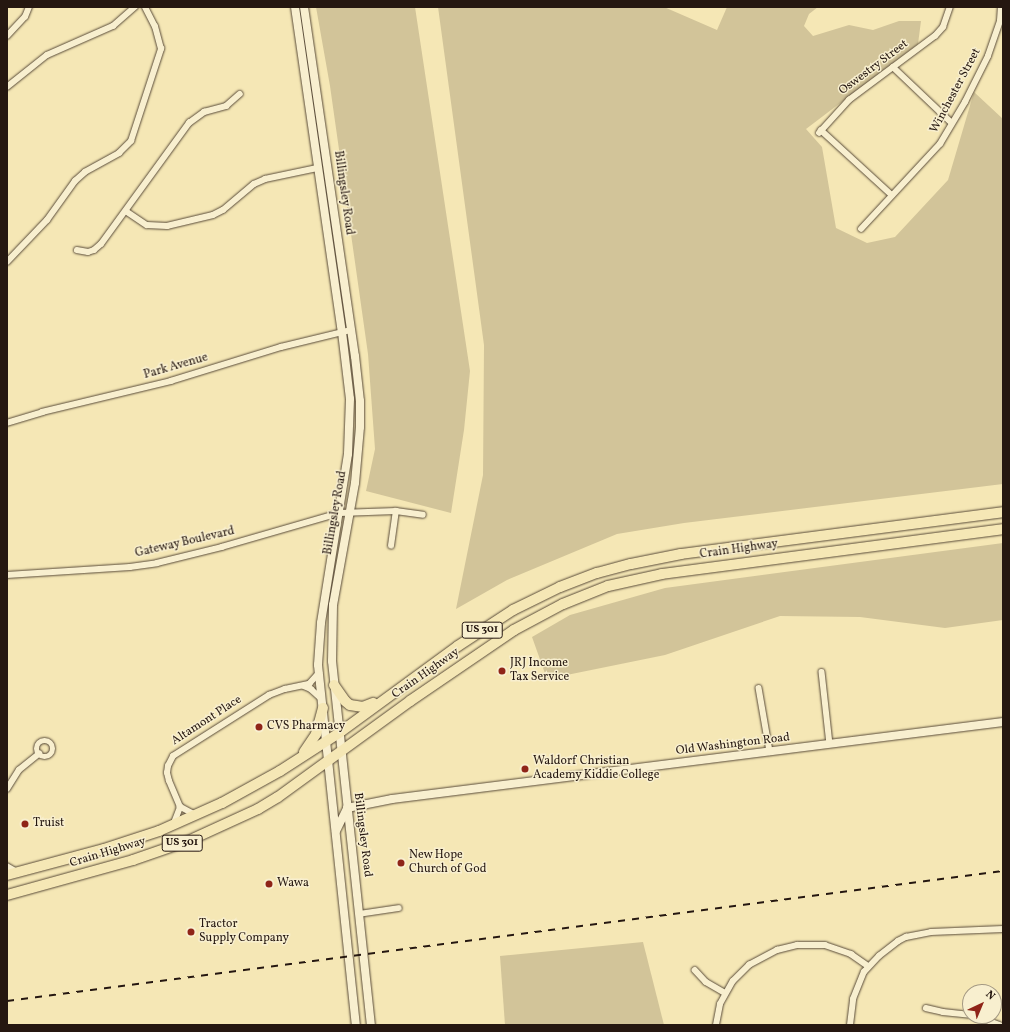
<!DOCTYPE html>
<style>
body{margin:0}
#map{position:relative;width:1010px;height:1032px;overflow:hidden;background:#f5e7b5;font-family:Vollkorn,serif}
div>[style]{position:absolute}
.green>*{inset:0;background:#d2c499}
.roads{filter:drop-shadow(0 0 1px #594b39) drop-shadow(0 0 1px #594b39)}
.street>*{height:5.5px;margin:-2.75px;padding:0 2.75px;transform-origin:2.75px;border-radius:2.75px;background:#f8efcf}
.street>.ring{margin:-2.75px;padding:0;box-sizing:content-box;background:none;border:5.5px solid #f8efcf;border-radius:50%}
.secondary>*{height:8px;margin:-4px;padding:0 4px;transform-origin:4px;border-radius:4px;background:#f8efcf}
.highway>*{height:10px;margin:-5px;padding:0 5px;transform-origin:5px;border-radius:5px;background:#f5e7b5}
.rail>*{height:1.5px;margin-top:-0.75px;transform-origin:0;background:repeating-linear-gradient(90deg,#251710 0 7px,transparent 0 14px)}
.dots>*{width:11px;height:11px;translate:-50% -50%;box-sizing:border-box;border:2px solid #f8efcf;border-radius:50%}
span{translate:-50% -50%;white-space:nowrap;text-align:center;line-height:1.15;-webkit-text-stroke:3px #f8efcf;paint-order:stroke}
.shield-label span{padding:1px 3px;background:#f8efcf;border:1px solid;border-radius:3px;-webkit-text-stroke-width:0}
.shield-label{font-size:11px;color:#251710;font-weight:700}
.street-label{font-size:12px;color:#251710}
.poi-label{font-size:12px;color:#251710}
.left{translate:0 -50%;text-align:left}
.frame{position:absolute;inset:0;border:8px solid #251710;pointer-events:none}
.north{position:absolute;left:962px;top:984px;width:40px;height:40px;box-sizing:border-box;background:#f8efcf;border:1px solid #a49983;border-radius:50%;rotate:44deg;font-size:11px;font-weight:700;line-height:16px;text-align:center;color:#251710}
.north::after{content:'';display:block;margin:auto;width:14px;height:18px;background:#8f2418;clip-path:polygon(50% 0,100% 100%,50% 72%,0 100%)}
</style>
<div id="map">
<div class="green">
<div style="clip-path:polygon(316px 7px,415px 7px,470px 371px,464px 430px,451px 513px,366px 491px,375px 449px,368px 354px,330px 86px)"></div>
<div style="clip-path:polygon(438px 7px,664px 7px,717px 30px,727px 7px,818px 7px,809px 14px,804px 26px,813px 36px,849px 25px,873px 30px,899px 21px,921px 21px,918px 44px,806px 129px,822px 147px,836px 228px,867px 243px,895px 237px,948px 180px,974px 92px,1003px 119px,1003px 484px,684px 523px,617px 534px,507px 580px,456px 609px,483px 475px,484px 345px)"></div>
<div style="clip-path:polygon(1003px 543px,1003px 620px,945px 628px,860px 617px,780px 616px,665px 655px,547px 679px,532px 637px,570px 615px,665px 588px)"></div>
<div style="clip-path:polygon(643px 942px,664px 1025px,505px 1025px,500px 956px)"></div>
</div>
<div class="roads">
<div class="street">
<div style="left:7px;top:36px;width:26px;rotate:-47deg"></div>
<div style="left:25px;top:17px;width:11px;rotate:-68deg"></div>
<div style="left:893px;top:67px;width:81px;rotate:43.5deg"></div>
<div style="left:7px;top:87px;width:51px;rotate:-38.7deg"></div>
<div style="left:47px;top:55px;width:72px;rotate:-23.7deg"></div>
<div style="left:113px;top:26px;width:29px;rotate:-41deg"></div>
<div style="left:821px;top:130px;width:96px;rotate:42.5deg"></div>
<div style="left:819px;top:133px;width:45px;rotate:-47.7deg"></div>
<div style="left:849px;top:100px;width:107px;rotate:-36.7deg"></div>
<div style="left:935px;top:36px;width:12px;rotate:-48deg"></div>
<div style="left:943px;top:27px;width:21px;rotate:-71deg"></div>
<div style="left:126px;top:211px;width:25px;rotate:34deg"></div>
<div style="left:147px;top:225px;width:20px;rotate:3deg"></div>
<div style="left:167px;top:226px;width:47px;rotate:-13.4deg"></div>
<div style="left:213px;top:215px;width:11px;rotate:-27deg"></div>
<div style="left:223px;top:210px;width:40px;rotate:-40deg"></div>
<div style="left:254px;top:184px;width:12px;rotate:-24deg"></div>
<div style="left:265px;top:179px;width:53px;rotate:-11.9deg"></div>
<div style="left:861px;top:229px;width:116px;rotate:-47.1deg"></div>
<div style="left:940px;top:144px;width:49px;rotate:-59.2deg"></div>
<div style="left:965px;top:102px;width:51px;rotate:-63.4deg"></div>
<div style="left:988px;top:56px;width:37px;rotate:-71deg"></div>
<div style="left:1000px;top:21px;width:14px;rotate:-86deg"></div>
<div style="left:77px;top:250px;width:11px;rotate:10deg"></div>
<div style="left:88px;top:252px;width:6px;rotate:-18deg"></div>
<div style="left:94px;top:250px;width:9px;rotate:-41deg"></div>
<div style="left:101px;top:244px;width:150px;rotate:-54deg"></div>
<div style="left:189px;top:123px;width:19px;rotate:-36deg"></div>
<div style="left:204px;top:112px;width:23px;rotate:-15deg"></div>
<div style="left:226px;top:106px;width:18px;rotate:-41deg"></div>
<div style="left:7px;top:262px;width:58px;rotate:-46.4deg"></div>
<div style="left:47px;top:220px;width:48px;rotate:-54.3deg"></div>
<div style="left:75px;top:181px;width:13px;rotate:-42deg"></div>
<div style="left:85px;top:172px;width:39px;rotate:-29deg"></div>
<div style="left:119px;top:153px;width:17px;rotate:-45deg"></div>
<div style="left:131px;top:141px;width:97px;rotate:-71.9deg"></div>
<div style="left:161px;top:49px;width:23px;rotate:-105deg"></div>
<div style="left:155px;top:27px;width:22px;rotate:-117deg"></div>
<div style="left:7px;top:423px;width:37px;rotate:-17deg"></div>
<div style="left:42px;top:412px;width:133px;rotate:-13.5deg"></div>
<div style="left:171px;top:381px;width:115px;rotate:-17.2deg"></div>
<div style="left:281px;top:347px;width:72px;rotate:-13.7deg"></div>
<div style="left:391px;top:546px;width:35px;rotate:-82deg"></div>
<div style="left:7px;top:575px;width:123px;rotate:-3.7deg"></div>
<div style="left:130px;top:567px;width:27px;rotate:-8deg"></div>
<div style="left:157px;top:563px;width:67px;rotate:-13.8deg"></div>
<div style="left:222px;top:547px;width:123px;rotate:-16.1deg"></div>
<div style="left:340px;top:513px;width:56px;rotate:-2deg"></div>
<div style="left:396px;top:511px;width:27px;rotate:8deg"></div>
<div style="left:822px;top:672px;width:72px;rotate:83.7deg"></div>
<div style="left:304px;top:686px;width:8px;rotate:23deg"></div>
<div style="left:311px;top:689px;width:13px;rotate:42deg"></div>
<div style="left:759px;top:688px;width:65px;rotate:80.2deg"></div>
<div class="ring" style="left:37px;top:741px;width:10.5px;height:10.5px"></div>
<div style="left:7px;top:789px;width:22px;rotate:-58deg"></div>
<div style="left:19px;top:770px;width:26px;rotate:-39deg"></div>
<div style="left:195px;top:815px;width:17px;rotate:-152deg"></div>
<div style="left:180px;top:807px;width:28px;rotate:-113deg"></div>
<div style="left:169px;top:781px;width:8px;rotate:-104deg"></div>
<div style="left:167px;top:773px;width:7px;rotate:-82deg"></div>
<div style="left:168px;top:766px;width:11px;rotate:-63deg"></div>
<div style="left:173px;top:756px;width:114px;rotate:-32.4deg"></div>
<div style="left:269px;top:695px;width:17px;rotate:-21deg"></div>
<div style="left:285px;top:689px;width:25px;rotate:-12deg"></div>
<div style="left:309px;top:684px;width:15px;rotate:-48deg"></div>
<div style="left:174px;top:823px;width:17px;rotate:-69deg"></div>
<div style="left:7px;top:866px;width:12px;rotate:31deg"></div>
<div style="left:359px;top:914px;width:40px;rotate:-8.5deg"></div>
<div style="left:695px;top:970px;width:16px;rotate:47deg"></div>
<div style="left:706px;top:982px;width:22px;rotate:30deg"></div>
<div style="left:926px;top:1008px;width:17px;rotate:13deg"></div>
<div style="left:943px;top:1012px;width:27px;rotate:6deg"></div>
<div style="left:976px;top:1016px;width:25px;rotate:21deg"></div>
<div style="left:716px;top:1025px;width:21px;rotate:-79deg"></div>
<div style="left:720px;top:1004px;width:26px;rotate:-61deg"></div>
<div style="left:733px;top:981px;width:23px;rotate:-45deg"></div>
<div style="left:749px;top:965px;width:32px;rotate:-28deg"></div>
<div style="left:777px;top:950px;width:21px;rotate:-14deg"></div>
<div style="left:797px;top:945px;width:28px"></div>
<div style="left:825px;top:945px;width:28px;rotate:19deg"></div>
<div style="left:851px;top:954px;width:21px;rotate:35deg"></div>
<div style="left:850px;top:1025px;width:26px;rotate:-83deg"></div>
<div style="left:853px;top:999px;width:29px;rotate:-68deg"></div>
<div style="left:864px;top:972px;width:22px;rotate:-47deg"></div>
<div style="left:879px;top:956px;width:24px;rotate:-38deg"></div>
<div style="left:898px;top:941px;width:9px;rotate:-27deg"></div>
<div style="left:906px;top:937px;width:25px;rotate:-11deg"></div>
<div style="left:931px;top:932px;width:72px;rotate:-2.4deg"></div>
</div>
<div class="secondary">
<div style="left:295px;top:7px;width:328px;rotate:81.8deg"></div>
<div style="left:342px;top:332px;width:67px;rotate:83.2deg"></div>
<div style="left:350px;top:399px;width:55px;rotate:92.1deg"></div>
<div style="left:348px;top:454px;width:171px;rotate:99.1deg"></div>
<div style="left:321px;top:623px;width:42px;rotate:94.1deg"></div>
<div style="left:318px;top:665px;width:362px;rotate:84deg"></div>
<div style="left:304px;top:7px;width:353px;rotate:81.7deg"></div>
<div style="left:355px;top:356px;width:45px;rotate:83.7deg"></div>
<div style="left:360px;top:401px;width:26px;rotate:90deg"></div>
<div style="left:360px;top:427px;width:56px;rotate:95.1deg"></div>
<div style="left:355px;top:483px;width:124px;rotate:100.2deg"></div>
<div style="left:333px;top:605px;width:56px;rotate:91deg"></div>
<div style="left:332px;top:661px;width:366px;rotate:83.9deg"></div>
<div style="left:347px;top:808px;width:46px;rotate:-11.3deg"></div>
<div style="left:392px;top:799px;width:616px;rotate:-7.18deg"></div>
<div style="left:336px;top:831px;width:25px;rotate:-64deg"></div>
</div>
<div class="highway">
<div style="left:334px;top:685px;width:19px;rotate:55deg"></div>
<div style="left:345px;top:701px;width:6px;rotate:39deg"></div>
<div style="left:350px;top:705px;width:13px;rotate:9deg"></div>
<div style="left:363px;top:707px;width:11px;rotate:-22deg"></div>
<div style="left:304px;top:752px;width:22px;rotate:-56deg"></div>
<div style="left:316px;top:734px;width:27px;rotate:-75deg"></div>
<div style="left:7px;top:875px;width:100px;rotate:-15deg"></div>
<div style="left:104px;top:849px;width:58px;rotate:-18.1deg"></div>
<div style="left:159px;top:831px;width:69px;rotate:-24deg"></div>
<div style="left:222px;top:803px;width:66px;rotate:-28.9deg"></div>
<div style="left:280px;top:771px;width:70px;rotate:-32.8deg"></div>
<div style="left:339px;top:733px;width:147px;rotate:-36.2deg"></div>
<div style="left:458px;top:646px;width:66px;rotate:-33.2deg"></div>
<div style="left:513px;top:610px;width:52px;rotate:-26.1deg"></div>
<div style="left:560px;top:587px;width:40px;rotate:-21deg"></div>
<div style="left:597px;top:573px;width:35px;rotate:-15deg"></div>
<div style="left:631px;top:564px;width:51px;rotate:-11.3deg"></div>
<div style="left:681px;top:554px;width:325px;rotate:-7.4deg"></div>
<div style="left:7px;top:895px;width:131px;rotate:-15.5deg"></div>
<div style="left:133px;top:860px;width:58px;rotate:-19.1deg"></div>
<div style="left:188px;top:841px;width:77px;rotate:-24.6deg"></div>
<div style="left:258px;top:809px;width:23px;rotate:-31deg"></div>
<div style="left:278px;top:797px;width:163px;rotate:-36deg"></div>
<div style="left:410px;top:701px;width:126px;rotate:-34.3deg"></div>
<div style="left:514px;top:630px;width:55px;rotate:-28deg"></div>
<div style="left:563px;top:604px;width:48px;rotate:-21.8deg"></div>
<div style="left:608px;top:586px;width:55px;rotate:-12.5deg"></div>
<div style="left:662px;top:574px;width:344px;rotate:-7.5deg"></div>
</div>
</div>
<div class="rail">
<div style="left:7px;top:1001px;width:1004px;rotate:-7.44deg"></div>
</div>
<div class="dots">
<div style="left:502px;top:671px;background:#8f2418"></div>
<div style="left:259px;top:727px;background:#8f2418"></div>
<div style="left:525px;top:769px;background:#8f2418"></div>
<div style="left:25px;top:824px;background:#8f2418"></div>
<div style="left:401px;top:863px;background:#8f2418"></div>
<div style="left:269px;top:884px;background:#8f2418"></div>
<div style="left:191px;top:932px;background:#8f2418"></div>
</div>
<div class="shield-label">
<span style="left:482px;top:630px">US 301</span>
<span style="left:182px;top:843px">US 301</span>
</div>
<div class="street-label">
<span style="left:874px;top:68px;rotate:-37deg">Oswestry Street</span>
<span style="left:956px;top:91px;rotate:-62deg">Winchester Street</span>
<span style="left:343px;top:193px;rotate:82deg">Billingsley Road</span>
<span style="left:176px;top:367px;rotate:-16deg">Park Avenue</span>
<span style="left:336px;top:513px;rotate:-80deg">Billingsley Road</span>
<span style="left:185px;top:543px;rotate:-13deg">Gateway Boulevard</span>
<span style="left:739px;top:550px;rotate:-8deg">Crain Highway</span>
<span style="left:426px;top:674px;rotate:-35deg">Crain Highway</span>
<span style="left:207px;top:721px;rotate:-33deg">Altamont Place</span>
<span style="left:733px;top:745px;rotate:-7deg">Old Washington Road</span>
<span style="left:362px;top:835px;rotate:83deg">Billingsley Road</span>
<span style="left:108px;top:853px;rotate:-17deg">Crain Highway</span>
</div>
<div class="poi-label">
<span class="left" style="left:510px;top:671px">JRJ Income<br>Tax Service</span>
<span class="left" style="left:267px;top:727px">CVS Pharmacy</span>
<span class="left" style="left:533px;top:769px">Waldorf Christian<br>Academy Kiddie College</span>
<span class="left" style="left:33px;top:824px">Truist</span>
<span class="left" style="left:409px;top:863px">New Hope<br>Church of God</span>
<span class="left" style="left:277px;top:884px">Wawa</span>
<span class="left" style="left:199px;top:932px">Tractor<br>Supply Company</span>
</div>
<div class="frame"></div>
<div class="north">N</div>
</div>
